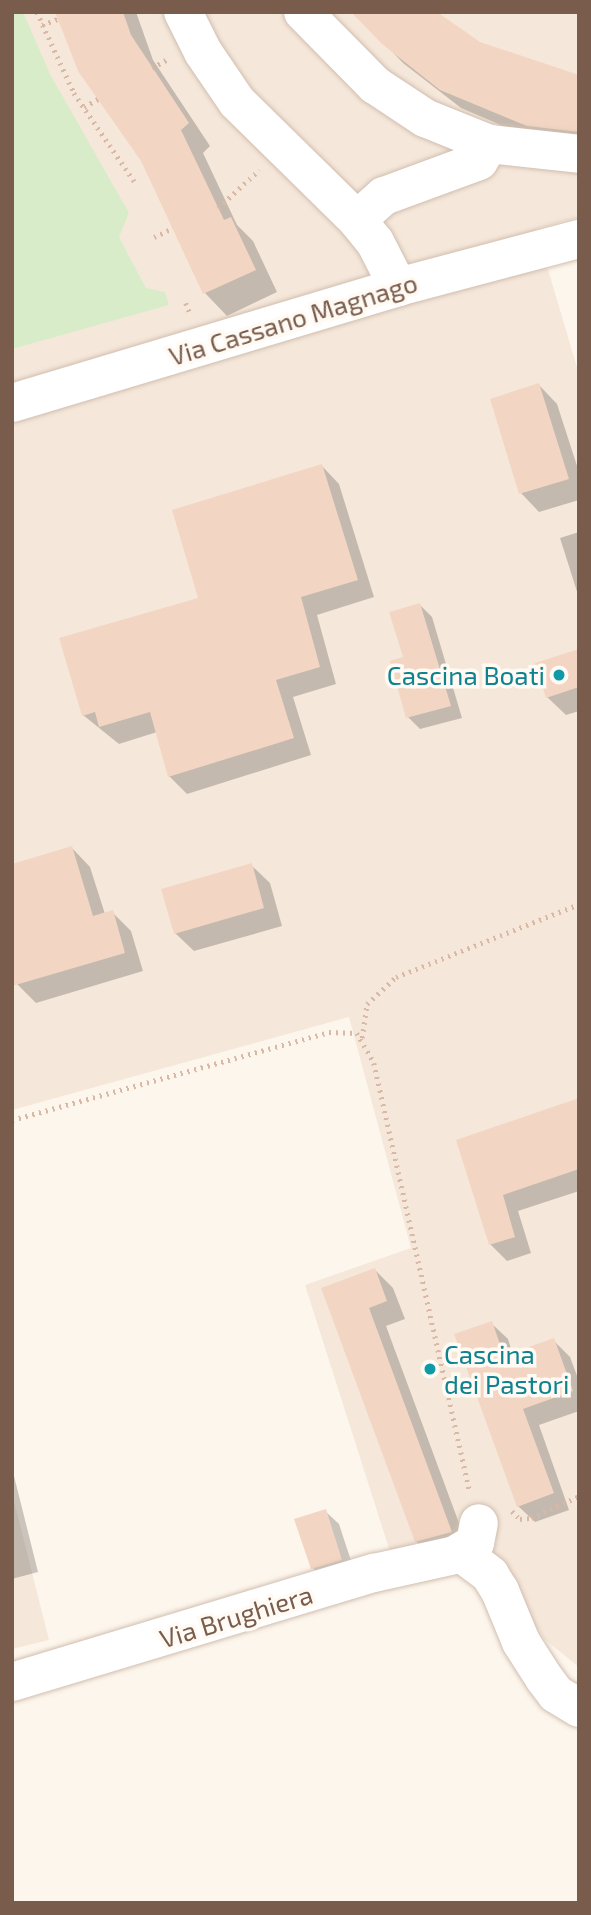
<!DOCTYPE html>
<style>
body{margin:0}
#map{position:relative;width:591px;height:1915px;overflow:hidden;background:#fdf6ec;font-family:"Exo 2",sans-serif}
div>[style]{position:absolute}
.residential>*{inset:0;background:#f5e8da}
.green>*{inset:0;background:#d8ecc9}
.shadow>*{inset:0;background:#0003}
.building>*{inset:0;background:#f3d5c3}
.path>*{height:4.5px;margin-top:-2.25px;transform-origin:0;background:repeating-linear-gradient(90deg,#d9b8a5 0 2px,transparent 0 7px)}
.roads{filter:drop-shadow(0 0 2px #d1beb0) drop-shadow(0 0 2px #d1beb0)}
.minor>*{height:38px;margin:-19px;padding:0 19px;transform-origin:19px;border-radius:19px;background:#fff}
.dots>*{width:19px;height:19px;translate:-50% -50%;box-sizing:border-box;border:4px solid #fffaf3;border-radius:50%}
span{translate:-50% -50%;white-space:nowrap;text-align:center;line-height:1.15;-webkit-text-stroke:7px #fffaf3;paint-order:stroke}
.street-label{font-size:26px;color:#7a5c4d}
.culture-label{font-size:26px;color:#0d838f}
.right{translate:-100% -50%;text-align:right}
.left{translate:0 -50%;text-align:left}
.frame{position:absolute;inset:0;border:14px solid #7a5c4d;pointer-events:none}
</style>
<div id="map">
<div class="residential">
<div style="clip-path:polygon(12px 12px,579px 12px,579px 217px,536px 229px,579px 374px,579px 1667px,544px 1639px,487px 1548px,393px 1561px,305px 1285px,411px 1248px,349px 1017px,12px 1110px)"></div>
<div style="clip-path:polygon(12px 1493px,49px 1640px,12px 1649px)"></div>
</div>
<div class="green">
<div style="clip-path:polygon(12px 12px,23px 12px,50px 74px,129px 213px,119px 237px,146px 288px,165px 292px,169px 305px,12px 349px)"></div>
</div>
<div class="shadow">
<div style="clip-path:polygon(58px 12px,136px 12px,153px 60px,210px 146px,203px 153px,237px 225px,253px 241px,277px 292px,227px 316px,205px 293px,143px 160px)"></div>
<div style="clip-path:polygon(354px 12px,479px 43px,579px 76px,579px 150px,547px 145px,461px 108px,403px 63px)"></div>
<div style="clip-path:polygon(539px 385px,557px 404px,579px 472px,579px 500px,539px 512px,521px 493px)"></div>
<div style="clip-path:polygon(322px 466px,339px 484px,374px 597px,317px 615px,336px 684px,293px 697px,311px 755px,187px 794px,169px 776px,157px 732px,119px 744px,83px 715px,200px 599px)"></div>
<div style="clip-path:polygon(579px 532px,579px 598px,560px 538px)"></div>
<div style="clip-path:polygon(420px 605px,432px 617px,462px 718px,420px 729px,408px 717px)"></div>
<div style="clip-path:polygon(579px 651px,579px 711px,566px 715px,547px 697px)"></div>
<div style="clip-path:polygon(72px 848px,90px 867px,105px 914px,112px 912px,131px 931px,143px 971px,36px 1003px,17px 984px)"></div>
<div style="clip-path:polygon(251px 865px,270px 883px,282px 926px,194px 951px,175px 933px)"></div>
<div style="clip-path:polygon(579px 1100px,579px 1191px,518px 1211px,531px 1253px,507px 1261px,490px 1244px,458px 1141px)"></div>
<div style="clip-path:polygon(375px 1270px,393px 1288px,405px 1319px,386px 1326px,469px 1550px,435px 1559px,416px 1541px,324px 1289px)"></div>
<div style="clip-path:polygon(491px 1323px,508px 1339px,513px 1355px,553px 1340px,570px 1357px,579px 1381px,579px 1411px,539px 1425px,569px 1510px,535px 1522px,518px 1506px)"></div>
<div style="clip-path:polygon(12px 1468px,38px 1572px,12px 1579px)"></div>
<div style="clip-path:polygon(325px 1511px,339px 1524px,355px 1573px,326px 1581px,313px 1568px)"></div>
</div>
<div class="building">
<div style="clip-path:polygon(55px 12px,123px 12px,131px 35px,189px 123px,181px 130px,224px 220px,231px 217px,256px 270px,203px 294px,141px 161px,78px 71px)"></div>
<div style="clip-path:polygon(351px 12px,437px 12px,480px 42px,579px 75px,579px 132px,527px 126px,440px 90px,382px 44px)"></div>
<div style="clip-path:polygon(539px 383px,569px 479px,519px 494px,490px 399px)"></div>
<div style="clip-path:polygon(322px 464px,358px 580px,301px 597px,320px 667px,276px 680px,294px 738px,168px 777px,150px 712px,99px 727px,95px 712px,82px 716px,59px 638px,198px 598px,172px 510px)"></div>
<div style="clip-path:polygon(420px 603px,451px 706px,406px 718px,390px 661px,403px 657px,389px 612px)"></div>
<div style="clip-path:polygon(579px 649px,579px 687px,546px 698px,535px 663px)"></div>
<div style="clip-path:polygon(72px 846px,93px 916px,113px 910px,125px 953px,12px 986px,12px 864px)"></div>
<div style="clip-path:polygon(252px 863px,264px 908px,174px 934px,161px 889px)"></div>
<div style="clip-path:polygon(579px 1098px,579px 1169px,503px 1195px,515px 1237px,489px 1245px,456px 1140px)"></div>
<div style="clip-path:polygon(375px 1268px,387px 1301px,369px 1308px,452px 1532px,415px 1542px,321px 1288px)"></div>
<div style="clip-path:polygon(492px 1321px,504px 1356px,554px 1338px,573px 1391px,523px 1409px,554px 1493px,517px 1507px,454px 1334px)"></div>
<div style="clip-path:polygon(326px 1509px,342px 1560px,311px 1569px,294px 1519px)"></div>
</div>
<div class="path">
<div style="left:37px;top:12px;width:89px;rotate:65.4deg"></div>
<div style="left:74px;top:93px;width:107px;rotate:55.7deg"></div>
<div style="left:42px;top:25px;width:17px;rotate:-21deg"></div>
<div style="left:152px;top:68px;width:20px;rotate:-30deg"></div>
<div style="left:84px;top:107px;width:16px;rotate:-30deg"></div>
<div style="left:218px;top:208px;width:56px;rotate:-42.8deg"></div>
<div style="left:154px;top:237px;width:21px;rotate:-25deg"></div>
<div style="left:186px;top:303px;width:9px;rotate:69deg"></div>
<div style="left:362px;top:1038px;width:34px;rotate:-82deg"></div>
<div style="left:367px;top:1004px;width:40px;rotate:-43deg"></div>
<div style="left:396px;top:977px;width:197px;rotate:-21.7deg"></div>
<div style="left:12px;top:1120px;width:329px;rotate:-15.5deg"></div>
<div style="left:329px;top:1032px;width:28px;rotate:2deg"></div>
<div style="left:357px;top:1033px;width:34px;rotate:60deg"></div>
<div style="left:374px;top:1063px;width:439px;rotate:77.4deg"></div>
<div style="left:512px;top:1511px;width:11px;rotate:45deg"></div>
<div style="left:520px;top:1519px;width:11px;rotate:-5deg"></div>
<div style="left:531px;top:1518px;width:53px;rotate:-24.6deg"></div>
</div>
<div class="roads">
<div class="minor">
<div style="left:183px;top:12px;width:45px;rotate:63.4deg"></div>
<div style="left:203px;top:52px;width:60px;rotate:55.8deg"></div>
<div style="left:237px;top:102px;width:168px;rotate:44.5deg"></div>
<div style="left:357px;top:220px;width:28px;rotate:51deg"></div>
<div style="left:375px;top:242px;width:51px;rotate:62.9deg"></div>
<div style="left:303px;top:12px;width:103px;rotate:45.4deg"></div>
<div style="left:375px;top:85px;width:60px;rotate:33.4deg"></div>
<div style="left:425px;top:118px;width:69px;rotate:22.1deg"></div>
<div style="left:489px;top:144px;width:91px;rotate:6.3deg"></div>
<div style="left:357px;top:220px;width:36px;rotate:-42deg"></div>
<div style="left:384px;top:196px;width:101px;rotate:-20.2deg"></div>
<div style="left:479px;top:161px;width:20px;rotate:-60deg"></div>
<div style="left:12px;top:403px;width:403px;rotate:-16.7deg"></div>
<div style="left:398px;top:287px;width:187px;rotate:-14.9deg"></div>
<div style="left:460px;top:1552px;width:38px;rotate:37deg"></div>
<div style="left:490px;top:1575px;width:19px;rotate:58deg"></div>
<div style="left:500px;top:1591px;width:55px;rotate:67.6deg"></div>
<div style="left:521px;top:1642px;width:43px;rotate:57.4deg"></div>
<div style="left:544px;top:1678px;width:20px;rotate:53deg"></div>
<div style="left:556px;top:1694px;width:27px;rotate:31deg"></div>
<div style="left:12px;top:1682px;width:378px;rotate:-16.8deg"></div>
<div style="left:374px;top:1573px;width:83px;rotate:-12.5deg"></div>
<div style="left:455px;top:1555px;width:23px;rotate:-31deg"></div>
<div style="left:475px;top:1543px;width:20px;rotate:-79deg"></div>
</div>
</div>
<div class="dots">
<div style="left:559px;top:675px;background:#0f9aa8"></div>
<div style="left:430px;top:1369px;background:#0f9aa8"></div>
</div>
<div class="street-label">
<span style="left:293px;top:319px;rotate:-17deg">Via Cassano Magnago</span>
<span style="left:236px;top:1616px;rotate:-17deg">Via Brughiera</span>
</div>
<div class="culture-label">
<span class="right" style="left:545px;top:675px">Cascina Boati</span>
<span class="left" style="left:444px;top:1369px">Cascina<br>dei Pastori</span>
</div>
<div class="frame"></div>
</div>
